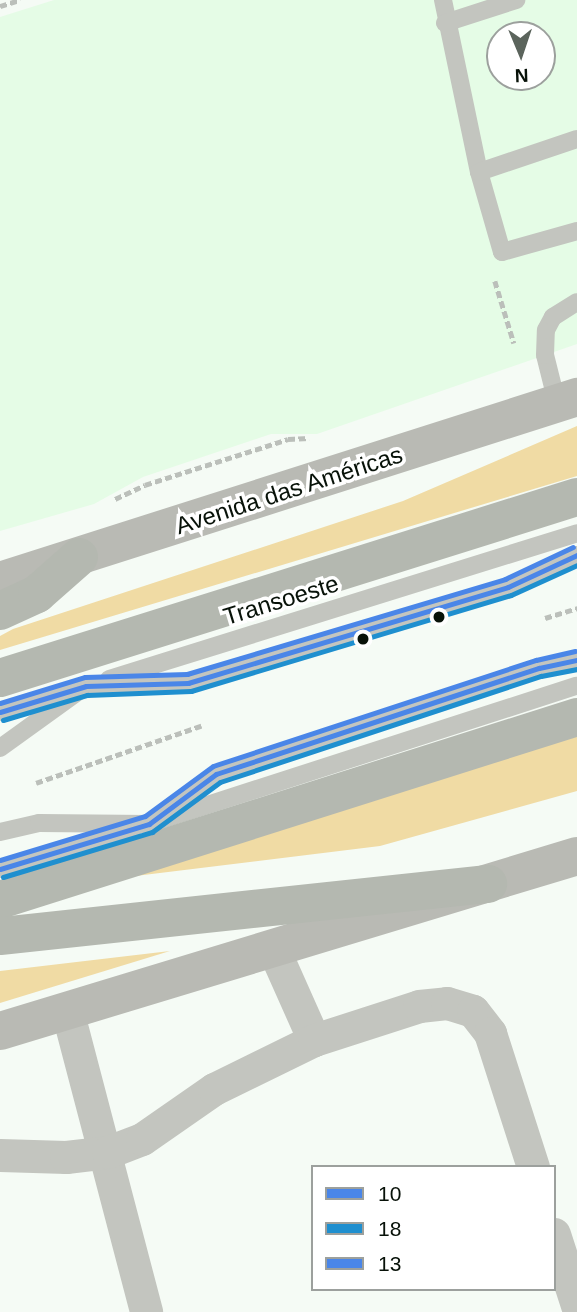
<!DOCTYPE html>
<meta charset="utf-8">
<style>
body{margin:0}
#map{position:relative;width:577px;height:1312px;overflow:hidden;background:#f5fbf5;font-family:Helvetica,sans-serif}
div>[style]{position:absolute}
.built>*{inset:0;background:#e5fce6}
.green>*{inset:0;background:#f0dba4}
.path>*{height:4.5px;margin-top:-2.25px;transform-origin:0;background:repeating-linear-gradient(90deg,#bbbfba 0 7px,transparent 0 10.5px)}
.lane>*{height:18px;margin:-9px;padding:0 9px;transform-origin:9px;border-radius:9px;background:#c3c5bf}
.street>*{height:33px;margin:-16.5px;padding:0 16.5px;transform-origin:16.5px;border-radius:16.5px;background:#c3c5bf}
.secondary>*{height:38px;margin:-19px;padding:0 19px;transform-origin:19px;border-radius:19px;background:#b9bab4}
.highway>*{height:38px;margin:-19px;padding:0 19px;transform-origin:19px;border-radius:19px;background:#b4b8b0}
.bus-1>*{height:5px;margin:-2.5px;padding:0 2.5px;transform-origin:2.5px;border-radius:2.5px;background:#4a86e8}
.bus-2>*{height:5px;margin:-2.5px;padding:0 2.5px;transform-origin:2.5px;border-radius:2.5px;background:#1f8fcf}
.bus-3>*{height:5px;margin:-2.5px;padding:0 2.5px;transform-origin:2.5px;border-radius:2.5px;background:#4a86e8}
.dots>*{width:19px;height:19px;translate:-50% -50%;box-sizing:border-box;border:4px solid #fff;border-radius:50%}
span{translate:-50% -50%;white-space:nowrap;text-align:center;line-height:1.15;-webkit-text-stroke:7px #fff;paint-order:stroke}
.street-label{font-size:24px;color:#081209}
.legend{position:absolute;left:311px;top:1165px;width:245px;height:126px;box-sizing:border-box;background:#fff;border:2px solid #9ca09d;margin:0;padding:9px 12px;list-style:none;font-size:21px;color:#081209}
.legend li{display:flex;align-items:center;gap:14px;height:35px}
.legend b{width:35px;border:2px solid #9ca09d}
.north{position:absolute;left:486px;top:21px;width:70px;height:70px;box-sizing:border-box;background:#fff;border:2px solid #9ca09d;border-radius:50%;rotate:178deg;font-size:19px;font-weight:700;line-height:28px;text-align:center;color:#081209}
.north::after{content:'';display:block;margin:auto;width:24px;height:32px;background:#5b645c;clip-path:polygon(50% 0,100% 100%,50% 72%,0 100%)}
</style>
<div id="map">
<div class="built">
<div style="clip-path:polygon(evenodd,54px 0,577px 0,577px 344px,317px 434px,271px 434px,143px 477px,94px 504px,0 531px,0 17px,54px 0,500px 35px,542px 35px,542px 77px,500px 77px,500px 35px)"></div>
</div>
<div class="green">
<div style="clip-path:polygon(577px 426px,577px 476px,0 650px,0 636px,13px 629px,403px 501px)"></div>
<div style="clip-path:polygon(577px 736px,577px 791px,380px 846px,119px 878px)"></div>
<div style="clip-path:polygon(170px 951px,0 1003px,0 971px)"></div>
</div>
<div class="path">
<div style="left:0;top:6px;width:21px;rotate:-17deg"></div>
<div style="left:495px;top:281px;width:65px;rotate:73deg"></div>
<div style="left:115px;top:499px;width:33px;rotate:-25deg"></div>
<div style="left:145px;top:485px;width:150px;rotate:-17.8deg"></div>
<div style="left:288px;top:439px;width:21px;rotate:-3deg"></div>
<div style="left:545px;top:618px;width:34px;rotate:-17deg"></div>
<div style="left:36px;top:783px;width:175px;rotate:-19.1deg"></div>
</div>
<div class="lane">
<div style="left:443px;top:0;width:176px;rotate:78.2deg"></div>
<div style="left:479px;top:172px;width:83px;rotate:74deg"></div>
<div style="left:502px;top:252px;width:78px;rotate:-15.6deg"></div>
<div style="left:445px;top:23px;width:75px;rotate:-17.9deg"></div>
<div style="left:479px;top:172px;width:103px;rotate:-18.6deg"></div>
<div style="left:557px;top:403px;width:49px;rotate:-104deg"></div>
<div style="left:545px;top:355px;width:25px;rotate:-88deg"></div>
<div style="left:546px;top:330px;width:15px;rotate:-62deg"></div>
<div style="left:553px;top:317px;width:28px;rotate:-32deg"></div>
<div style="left:109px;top:679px;width:490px;rotate:-17.3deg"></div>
<div style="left:0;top:712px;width:75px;rotate:-17deg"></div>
<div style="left:0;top:748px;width:106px;rotate:-35.8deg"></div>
<div style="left:86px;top:686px;width:102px;rotate:-1.7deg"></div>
<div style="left:188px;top:683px;width:334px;rotate:-16.7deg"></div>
<div style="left:508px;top:587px;width:76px;rotate:-24.9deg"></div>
<div style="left:161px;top:820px;width:437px;rotate:-17.9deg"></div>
<div style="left:0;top:832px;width:40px;rotate:-13deg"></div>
<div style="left:39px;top:823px;width:110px;rotate:0.5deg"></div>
<div style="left:149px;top:824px;width:84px;rotate:-36.7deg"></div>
<div style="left:216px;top:774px;width:340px;rotate:-18.2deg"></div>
<div style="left:539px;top:668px;width:39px;rotate:-12deg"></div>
<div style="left:0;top:869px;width:140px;rotate:-17deg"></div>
</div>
<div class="street">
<div style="left:273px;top:948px;width:101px;rotate:66deg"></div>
<div style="left:67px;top:1010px;width:312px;rotate:75.3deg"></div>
<div style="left:0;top:1155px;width:66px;rotate:1.7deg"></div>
<div style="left:66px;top:1157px;width:42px;rotate:-6.8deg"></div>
<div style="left:108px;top:1152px;width:36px;rotate:-21deg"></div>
<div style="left:142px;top:1139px;width:88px;rotate:-34.8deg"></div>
<div style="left:214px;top:1089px;width:111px;rotate:-26.1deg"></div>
<div style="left:314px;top:1040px;width:110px;rotate:-17.9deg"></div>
<div style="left:419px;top:1006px;width:28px;rotate:-6deg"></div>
<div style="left:447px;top:1003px;width:27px;rotate:17deg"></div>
<div style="left:473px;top:1011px;width:28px;rotate:52deg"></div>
<div style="left:490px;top:1033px;width:141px;rotate:72.2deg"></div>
<div style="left:554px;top:1234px;width:75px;rotate:72.1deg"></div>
</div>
<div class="secondary">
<div style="left:0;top:581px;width:606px;rotate:-17.69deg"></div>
<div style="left:0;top:1031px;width:603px;rotate:-16.87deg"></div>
</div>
<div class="highway">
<div style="left:0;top:611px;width:41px;rotate:-24.7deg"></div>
<div style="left:37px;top:594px;width:56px;rotate:-41.4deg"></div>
<div style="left:0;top:678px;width:605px;rotate:-17.42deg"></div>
<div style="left:0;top:900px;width:605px;rotate:-17.6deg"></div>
<div style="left:0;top:936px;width:491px;rotate:-6.1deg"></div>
</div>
<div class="bus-1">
<div style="left:0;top:712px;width:90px;rotate:-16.8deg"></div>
<div style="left:86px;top:686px;width:102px;rotate:-1.7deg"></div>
<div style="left:188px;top:683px;width:334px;rotate:-16.7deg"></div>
<div style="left:508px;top:587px;width:76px;rotate:-24.9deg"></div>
<div style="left:0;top:869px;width:156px;rotate:-16.8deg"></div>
<div style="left:149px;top:824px;width:84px;rotate:-36.7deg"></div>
<div style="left:216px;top:774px;width:340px;rotate:-18.2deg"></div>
<div style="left:539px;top:668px;width:39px;rotate:-12deg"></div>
</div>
<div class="bus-2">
<div style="left:3px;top:720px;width:88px;rotate:-16.6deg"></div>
<div style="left:87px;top:695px;width:104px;rotate:-2.2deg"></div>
<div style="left:191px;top:691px;width:334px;rotate:-16.7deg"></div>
<div style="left:511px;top:595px;width:72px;rotate:-24.4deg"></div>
<div style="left:3px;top:877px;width:156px;rotate:-16.8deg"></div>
<div style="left:152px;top:832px;width:84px;rotate:-36.3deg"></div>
<div style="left:220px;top:782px;width:338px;rotate:-18.3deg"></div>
<div style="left:541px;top:676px;width:37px;rotate:-11deg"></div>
</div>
<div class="bus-3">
<div style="left:0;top:703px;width:89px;rotate:-17deg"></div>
<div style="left:85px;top:677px;width:102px;rotate:-1.7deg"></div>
<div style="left:187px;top:674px;width:332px;rotate:-16.6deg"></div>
<div style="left:505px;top:579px;width:75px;rotate:-25.2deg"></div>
<div style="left:0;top:860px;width:152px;rotate:-16.9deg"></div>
<div style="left:145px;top:816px;width:84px;rotate:-36.3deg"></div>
<div style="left:213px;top:766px;width:340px;rotate:-18.2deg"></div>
<div style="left:536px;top:660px;width:40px;rotate:-13deg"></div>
</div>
<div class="dots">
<div style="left:439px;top:617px;background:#081209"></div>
<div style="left:363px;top:639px;background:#081209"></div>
</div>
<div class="street-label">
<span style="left:289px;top:490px;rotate:-18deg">Avenida das Américas</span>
<span style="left:281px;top:600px;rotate:-17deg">Transoeste</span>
</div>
<ul class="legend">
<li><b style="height:9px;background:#4a86e8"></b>10</li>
<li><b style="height:9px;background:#1f8fcf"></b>18</li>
<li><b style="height:9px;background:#4a86e8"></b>13</li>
</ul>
<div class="north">N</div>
</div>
